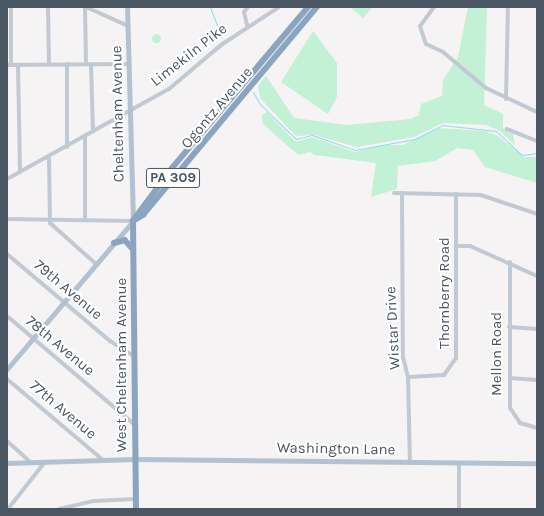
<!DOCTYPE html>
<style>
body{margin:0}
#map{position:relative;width:544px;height:516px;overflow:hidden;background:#f5f3f3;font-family:Karla,sans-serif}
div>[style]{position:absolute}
.green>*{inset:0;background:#c3f1d5}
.round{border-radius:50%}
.stream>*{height:1px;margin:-0.5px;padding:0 0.5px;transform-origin:0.5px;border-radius:0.5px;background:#90daee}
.minor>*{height:4px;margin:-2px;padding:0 2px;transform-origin:2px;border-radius:2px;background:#c1cad2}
.major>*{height:5px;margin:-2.5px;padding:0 2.5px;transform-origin:2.5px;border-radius:2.5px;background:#b3c2d1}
.highway>*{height:5.5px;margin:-2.75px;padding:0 2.75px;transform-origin:2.75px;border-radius:2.75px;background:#8ba5c1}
span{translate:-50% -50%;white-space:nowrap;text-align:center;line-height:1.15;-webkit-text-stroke:4px #fff;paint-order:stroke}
.shield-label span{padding:1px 3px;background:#fff;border:1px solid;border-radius:3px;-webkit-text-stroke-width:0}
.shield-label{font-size:14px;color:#4a5661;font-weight:700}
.street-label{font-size:15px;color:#4a5661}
.frame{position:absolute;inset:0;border:8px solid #4a5661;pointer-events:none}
</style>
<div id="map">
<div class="green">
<div style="clip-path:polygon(350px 7px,373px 7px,363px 18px)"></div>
<div style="clip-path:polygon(468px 7px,487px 7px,484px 105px,503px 114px,503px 128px,513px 133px,515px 145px,500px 131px,486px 125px,443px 123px,414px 137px,357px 147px,314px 135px,296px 136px,260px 98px,258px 86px,266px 76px,294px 118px,347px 125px,411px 119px,419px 115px,421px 104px,442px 96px,443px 80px,458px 57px)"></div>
<div style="clip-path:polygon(313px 31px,337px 63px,337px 97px,328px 114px,281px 82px)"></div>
<div class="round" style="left:151.5px;top:33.5px;width:9px;height:9px"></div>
<div style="clip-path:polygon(267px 112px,296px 142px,312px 137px,355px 152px,382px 145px,403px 145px,438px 128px,485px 131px,498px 136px,524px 157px,537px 157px,537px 183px,485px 167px,473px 150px,457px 148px,435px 161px,398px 166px,397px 189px,371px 197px,376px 163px,315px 155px,310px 152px,298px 155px,263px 124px,262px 115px)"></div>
</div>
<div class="stream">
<div style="left:210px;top:7px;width:33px;rotate:69deg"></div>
<div style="left:253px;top:92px;width:14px;rotate:60deg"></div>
<div style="left:260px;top:104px;width:50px;rotate:44.2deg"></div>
<div style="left:296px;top:139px;width:16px;rotate:-14deg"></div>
<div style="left:312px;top:135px;width:46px;rotate:19.2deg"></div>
<div style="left:355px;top:150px;width:61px;rotate:-10.4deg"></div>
<div style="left:415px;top:139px;width:30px;rotate:-27deg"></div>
<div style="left:442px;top:125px;width:54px;rotate:6.3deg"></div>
<div style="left:496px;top:131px;width:35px;rotate:43deg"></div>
<div style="left:522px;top:155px;width:15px;rotate:-8deg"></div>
</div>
<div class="minor">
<div style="left:11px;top:7px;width:58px;rotate:90deg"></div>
<div style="left:48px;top:7px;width:57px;rotate:89deg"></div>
<div style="left:85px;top:7px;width:57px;rotate:89deg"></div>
<div style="left:86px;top:7px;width:46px;rotate:24.3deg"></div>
<div style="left:434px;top:7px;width:24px;rotate:126deg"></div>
<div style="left:420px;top:26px;width:19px;rotate:72deg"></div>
<div style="left:426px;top:44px;width:19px;rotate:25deg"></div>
<div style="left:443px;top:52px;width:56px;rotate:39.9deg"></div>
<div style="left:486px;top:88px;width:56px;rotate:25.2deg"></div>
<div style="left:247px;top:25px;width:13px;rotate:-103deg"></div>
<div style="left:244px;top:12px;width:6px;rotate:-51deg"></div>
<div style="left:67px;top:64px;width:83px;rotate:90deg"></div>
<div style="left:91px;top:64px;width:67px;rotate:88.3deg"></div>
<div style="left:7px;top:65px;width:122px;rotate:-0.5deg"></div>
<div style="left:18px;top:65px;width:107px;rotate:88.9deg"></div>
<div style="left:506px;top:99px;width:92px;rotate:-88.8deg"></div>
<div style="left:507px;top:129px;width:32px;rotate:22deg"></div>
<div style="left:85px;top:136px;width:84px;rotate:90deg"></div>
<div style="left:49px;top:158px;width:65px;rotate:89.1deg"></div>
<div style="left:50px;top:223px;width:62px;rotate:41.7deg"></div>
<div style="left:7px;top:179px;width:185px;rotate:-29.1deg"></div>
<div style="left:169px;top:89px;width:68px;rotate:-40.2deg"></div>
<div style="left:221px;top:45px;width:69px;rotate:-33.2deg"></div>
<div style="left:394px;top:193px;width:87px;rotate:1.3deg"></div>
<div style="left:481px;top:195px;width:59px;rotate:18.7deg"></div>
<div style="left:402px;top:193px;width:164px;rotate:89.7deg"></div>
<div style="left:403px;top:357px;width:21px;rotate:76deg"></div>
<div style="left:408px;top:377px;width:86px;rotate:88.7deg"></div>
<div style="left:7px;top:219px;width:126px;rotate:0.9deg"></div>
<div style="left:458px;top:246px;width:12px"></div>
<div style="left:470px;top:246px;width:73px;rotate:24.1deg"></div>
<div style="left:7px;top:254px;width:135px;rotate:40.2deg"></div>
<div style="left:110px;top:341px;width:28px;rotate:32deg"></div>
<div style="left:510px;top:262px;width:146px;rotate:90deg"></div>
<div style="left:510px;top:408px;width:18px;rotate:56deg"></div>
<div style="left:520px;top:423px;width:18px;rotate:16deg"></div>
<div style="left:7px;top:316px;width:168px;rotate:40.4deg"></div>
<div style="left:509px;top:327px;width:28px;rotate:4deg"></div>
<div style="left:408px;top:377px;width:36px;rotate:-3deg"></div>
<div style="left:444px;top:375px;width:21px;rotate:-55deg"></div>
<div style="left:456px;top:358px;width:164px;rotate:-90deg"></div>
<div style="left:510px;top:378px;width:27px;rotate:4deg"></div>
<div style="left:7px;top:379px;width:126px;rotate:40.2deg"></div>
<div style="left:7px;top:441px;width:31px;rotate:42deg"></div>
<div style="left:459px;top:463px;width:46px;rotate:90deg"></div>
<div style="left:8px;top:509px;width:60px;rotate:-51.8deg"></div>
<div style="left:59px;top:509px;width:36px;rotate:-13deg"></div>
<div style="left:94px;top:501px;width:42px;rotate:-2.7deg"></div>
</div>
<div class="major">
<div style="left:7px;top:369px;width:194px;rotate:-49.6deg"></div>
<div style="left:133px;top:221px;width:214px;rotate:-91.6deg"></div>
<div style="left:7px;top:463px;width:128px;rotate:-1.8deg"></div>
<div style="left:135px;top:459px;width:402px;rotate:0.6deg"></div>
</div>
<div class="highway">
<div style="left:133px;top:221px;width:12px;rotate:-31deg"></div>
<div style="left:143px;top:215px;width:271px;rotate:-50.1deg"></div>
<div style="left:114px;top:243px;width:11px;rotate:-15deg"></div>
<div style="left:125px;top:240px;width:12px;rotate:48deg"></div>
<div style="left:136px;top:509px;width:288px;rotate:-90.6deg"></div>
<div style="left:133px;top:221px;width:67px;rotate:-53.5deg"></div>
<div style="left:173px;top:167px;width:209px;rotate:-49.8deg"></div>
</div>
<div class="shield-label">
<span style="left:173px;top:178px">PA 309</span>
</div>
<div class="street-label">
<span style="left:189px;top:55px;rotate:-38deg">Limekiln Pike</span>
<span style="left:217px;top:108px;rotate:-50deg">Ogontz Avenue</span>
<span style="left:118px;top:114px;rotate:-91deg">Cheltenham Avenue</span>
<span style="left:68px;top:290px;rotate:40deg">79th Avenue</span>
<span style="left:445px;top:293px;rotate:-90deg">Thornberry Road</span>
<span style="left:393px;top:328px;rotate:-93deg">Wistar Drive</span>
<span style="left:60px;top:346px;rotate:40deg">78th Avenue</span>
<span style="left:497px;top:354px;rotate:-90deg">Mellon Road</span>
<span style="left:122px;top:365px;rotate:-90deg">West Cheltenham Avenue</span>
<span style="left:63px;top:410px;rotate:40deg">77th Avenue</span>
<span style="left:336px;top:449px;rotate:1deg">Washington Lane</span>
</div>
<div class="frame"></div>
</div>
